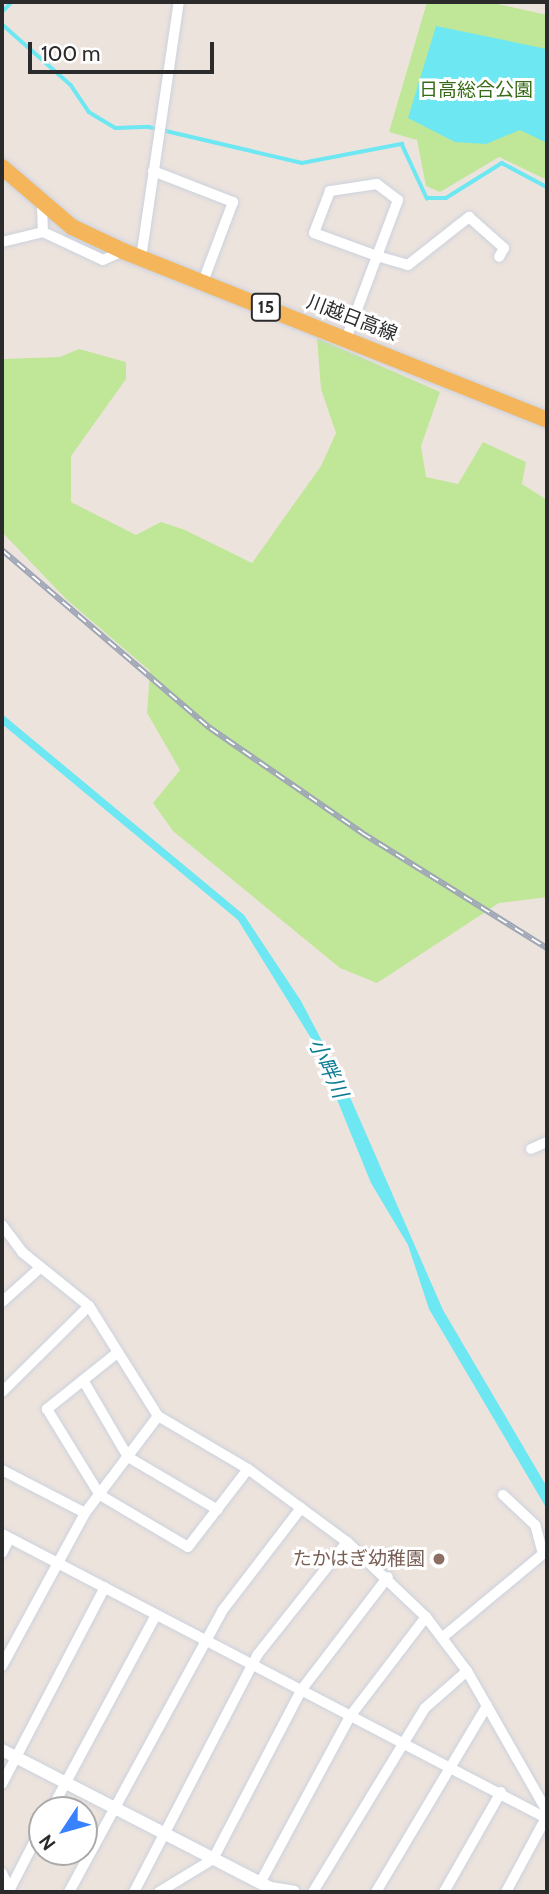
<!DOCTYPE html>
<meta charset="utf-8">
<style>
body{margin:0}
#map{position:relative;width:549px;height:1894px;overflow:hidden;background:#ede3dd;font-family:Cabin,"Noto Sans JP",sans-serif}
div>[style]{position:absolute}
.green>*{inset:0;background:#c0e698}
.water>*{inset:0;background:#6de7f2}
.stream>*{height:3.5px;margin:-1.75px;padding:0 1.75px;transform-origin:1.75px;border-radius:1.75px;background:#6de7f2}
.roads{filter:drop-shadow(0 0 2px #cbd2dd) drop-shadow(0 0 2px #cbd2dd)}
.minor>*{height:10px;margin:-5px;padding:0 5px;transform-origin:5px;border-radius:5px;background:#fff}
.tertiary>*{height:12px;margin:-6px;padding:0 6px;transform-origin:6px;border-radius:6px;background:#fff}
.primary>*{height:16px;margin:-8px;padding:0 8px;transform-origin:8px;border-radius:8px;background:#f5b55a}
.rail>*{height:6px;margin-top:-3px;transform-origin:0;background:repeating-linear-gradient(90deg,#fff 0 10px,#9fa7b6 0 20px);box-sizing:border-box;border-block:2px solid #9fa7b6}
.dots>*{width:19px;height:19px;translate:-50% -50%;box-sizing:border-box;border:4px solid #fff;border-radius:50%}
span{translate:-50% -50%;white-space:nowrap;text-align:center;line-height:1.15;-webkit-text-stroke:6px #fff;paint-order:stroke}
.shield-label span{padding:2px 5px;background:#fff;border:2px solid;border-radius:5px;-webkit-text-stroke-width:0}
.shield-label{font-size:18px;color:#2b2b2b;font-weight:700}
.park-label{font-size:19px;color:#386b18}
.street-label{font-size:19px;color:#2b2b2b}
.education-label{font-size:19px;color:#785e54}
.right{translate:-100% -50%;text-align:right}
.water-label{font-size:21px;color:#0a7c93;font-style:italic}
.frame{position:absolute;inset:0;border:4px solid #2b2b2b;pointer-events:none}
.north{position:absolute;left:28px;top:1796px;width:70px;height:70px;box-sizing:border-box;background:#fff;border:2px solid #aaa;border-radius:50%;rotate:234deg;font-size:19px;font-weight:700;line-height:28px;text-align:center;color:#2b2b2b}
.north::after{content:'';display:block;margin:auto;width:24px;height:32px;background:#3881ff;clip-path:polygon(50% 0,100% 100%,50% 72%,0 100%)}
.scale{position:absolute;left:28px;top:42px;width:186px;height:32px;box-sizing:border-box;border:4px solid #2b2b2b;border-top:0;padding-left:9px;font-size:21px;line-height:24px;white-space:nowrap;color:#2b2b2b;-webkit-text-stroke:5px #fff;paint-order:stroke}
</style>
<div id="map">
<div class="green">
<div style="clip-path:polygon(427px 2px,489px 2px,547px 15px,547px 180px,499px 157px,440px 192px,426px 186px,417px 140px,389px 132px)"></div>
<div style="clip-path:polygon(317px 338px,440px 392px,421px 446px,426px 477px,458px 484px,483px 442px,526px 462px,522px 484px,547px 500px,547px 897px,499px 903px,377px 983px,340px 968px,173px 831px,153px 803px,180px 770px,147px 713px,150px 671px,66px 599px,2px 532px,2px 359px,60px 357px,79px 349px,126px 362px,126px 379px,71px 456px,71px 502px,136px 535px,161px 522px,185px 530px,252px 563px,321px 466px,336px 433px,321px 389px)"></div>
</div>
<div class="water">
<div style="clip-path:polygon(436px 26px,547px 49px,547px 143px,520px 130px,486px 144px,455px 142px,408px 118px)"></div>
<div style="clip-path:polygon(2px 714px,244px 915px,301px 1001px,343px 1081px,443px 1310px,547px 1487px,547px 1509px,429px 1309px,408px 1245px,371px 1183px,314px 1043px,238px 920px,2px 724px)"></div>
</div>
<div class="stream">
<div style="left:2px;top:12px;width:14px;rotate:-45deg"></div>
<div style="left:2px;top:24px;width:92px;rotate:41.5deg"></div>
<div style="left:71px;top:85px;width:32px;rotate:56deg"></div>
<div style="left:89px;top:112px;width:31px;rotate:31deg"></div>
<div style="left:116px;top:128px;width:33px;rotate:-2deg"></div>
<div style="left:149px;top:127px;width:157px;rotate:13.2deg"></div>
<div style="left:302px;top:163px;width:102px;rotate:-10.8deg"></div>
<div style="left:402px;top:144px;width:60px;rotate:65.2deg"></div>
<div style="left:427px;top:198px;width:19px"></div>
<div style="left:446px;top:198px;width:66px;rotate:-32deg"></div>
<div style="left:502px;top:163px;width:51px;rotate:28.1deg"></div>
</div>
<div class="roads">
<div class="minor">
<div style="left:153px;top:171px;width:86px;rotate:21.2deg"></div>
<div style="left:233px;top:202px;width:85px;rotate:110.6deg"></div>
<div style="left:42px;top:205px;width:27px;rotate:88deg"></div>
<div style="left:2px;top:242px;width:42px;rotate:-13.7deg"></div>
<div style="left:43px;top:232px;width:66px;rotate:25deg"></div>
<div style="left:103px;top:260px;width:22px;rotate:-24deg"></div>
<div style="left:141px;top:258px;width:259px;rotate:-81.6deg"></div>
<div style="left:346px;top:339px;width:89px;rotate:-69.5deg"></div>
<div style="left:377px;top:256px;width:60px;rotate:-69.4deg"></div>
<div style="left:398px;top:200px;width:26px;rotate:-143deg"></div>
<div style="left:377px;top:184px;width:48px;rotate:171.5deg"></div>
<div style="left:330px;top:191px;width:45px;rotate:110.9deg"></div>
<div style="left:314px;top:233px;width:67px;rotate:20.1deg"></div>
<div style="left:377px;top:256px;width:32px;rotate:16deg"></div>
<div style="left:408px;top:265px;width:78px;rotate:-38.2deg"></div>
<div style="left:469px;top:217px;width:47px;rotate:41.5deg"></div>
<div style="left:504px;top:248px;width:10px;rotate:119deg"></div>
<div style="left:531px;top:1149px;width:17px;rotate:-24deg"></div>
<div style="left:2px;top:1225px;width:34px;rotate:53deg"></div>
<div style="left:22px;top:1252px;width:86px;rotate:38.9deg"></div>
<div style="left:89px;top:1306px;width:130px;rotate:57.9deg"></div>
<div style="left:158px;top:1416px;width:104px;rotate:30.5deg"></div>
<div style="left:248px;top:1469px;width:123px;rotate:36.4deg"></div>
<div style="left:347px;top:1542px;width:109px;rotate:43.5deg"></div>
<div style="left:426px;top:1617px;width:68px;rotate:52.8deg"></div>
<div style="left:467px;top:1671px;width:161px;rotate:60.3deg"></div>
<div style="left:2px;top:1302px;width:52px;rotate:-41.9deg"></div>
<div style="left:117px;top:1353px;width:90px;rotate:141.3deg"></div>
<div style="left:47px;top:1409px;width:101px;rotate:58.4deg"></div>
<div style="left:100px;top:1495px;width:102px;rotate:30.6deg"></div>
<div style="left:188px;top:1547px;width:98px;rotate:-52.4deg"></div>
<div style="left:83px;top:1380px;width:89px;rotate:59.7deg"></div>
<div style="left:128px;top:1457px;width:104px;rotate:30.5deg"></div>
<div style="left:2px;top:1392px;width:122px;rotate:-44.7deg"></div>
<div style="left:2px;top:1470px;width:93px;rotate:27.4deg"></div>
<div style="left:2px;top:1534px;width:614px;rotate:27.57deg"></div>
<div style="left:2px;top:1553px;width:16px;rotate:-63deg"></div>
<div style="left:443px;top:1637px;width:130px;rotate:-39.7deg"></div>
<div style="left:543px;top:1554px;width:30px;rotate:-105deg"></div>
<div style="left:535px;top:1525px;width:44px;rotate:-136.8deg"></div>
<div style="left:2px;top:1666px;width:174px;rotate:-61.5deg"></div>
<div style="left:85px;top:1513px;width:121px;rotate:-53deg"></div>
<div style="left:2px;top:1784px;width:222px;rotate:-62.4deg"></div>
<div style="left:51px;top:1810px;width:221px;rotate:-61.7deg"></div>
<div style="left:2px;top:1873px;width:21px;rotate:65deg"></div>
<div style="left:260px;top:1883px;width:191px;rotate:-61.6deg"></div>
<div style="left:351px;top:1715px;width:123px;rotate:-52.6deg"></div>
<div style="left:10px;top:1889px;width:70px;rotate:-62.7deg"></div>
<div style="left:69px;top:1892px;width:320px;rotate:-61.4deg"></div>
<div style="left:222px;top:1611px;width:130px;rotate:-52.5deg"></div>
<div style="left:134px;top:1892px;width:268px;rotate:-62.5deg"></div>
<div style="left:258px;top:1654px;width:143px;rotate:-51.5deg"></div>
<div style="left:159px;top:1892px;width:63px;rotate:-31.4deg"></div>
<div style="left:213px;top:1859px;width:192px;rotate:-62.4deg"></div>
<div style="left:302px;top:1689px;width:141px;rotate:-52.5deg"></div>
<div style="left:313px;top:1892px;width:215px;rotate:-58.7deg"></div>
<div style="left:425px;top:1708px;width:56px;rotate:-41.4deg"></div>
<div style="left:376px;top:1892px;width:217px;rotate:-59.2deg"></div>
<div style="left:444px;top:1892px;width:115px;rotate:-60.3deg"></div>
<div style="left:506px;top:1892px;width:86px;rotate:-61.7deg"></div>
</div>
<div class="tertiary">
<div style="left:2px;top:1750px;width:301px;rotate:27.2deg"></div>
<div style="left:270px;top:1888px;width:24px;rotate:9deg"></div>
</div>
<div class="primary">
<div style="left:2px;top:167px;width:92px;rotate:40.6deg"></div>
<div style="left:72px;top:227px;width:56px;rotate:25.2deg"></div>
<div style="left:123px;top:251px;width:456px;rotate:21.7deg"></div>
</div>
</div>
<div class="rail">
<div style="left:2px;top:550px;width:274px;rotate:40.6deg"></div>
<div style="left:210px;top:728px;width:185px;rotate:34.6deg"></div>
<div style="left:362px;top:833px;width:218px;rotate:31.9deg"></div>
</div>
<div class="dots">
<div style="left:439px;top:1559px;background:#8d6e63"></div>
</div>
<div class="shield-label">
<span style="left:266px;top:307px">15</span>
</div>
<div class="park-label">
<span style="left:476px;top:90px">日高総合公園</span>
</div>
<div class="street-label">
<span style="left:352px;top:318px;rotate:21deg">川越日高線</span>
</div>
<div class="education-label">
<span class="right" style="left:425px;top:1559px">たかはぎ幼稚園</span>
</div>
<div class="water-label">
<span style="left:328px;top:1068px;rotate:65deg">小畔川</span>
</div>
<div class="frame"></div>
<div class="north">N</div>
<div class="scale">100 m</div>
</div>
